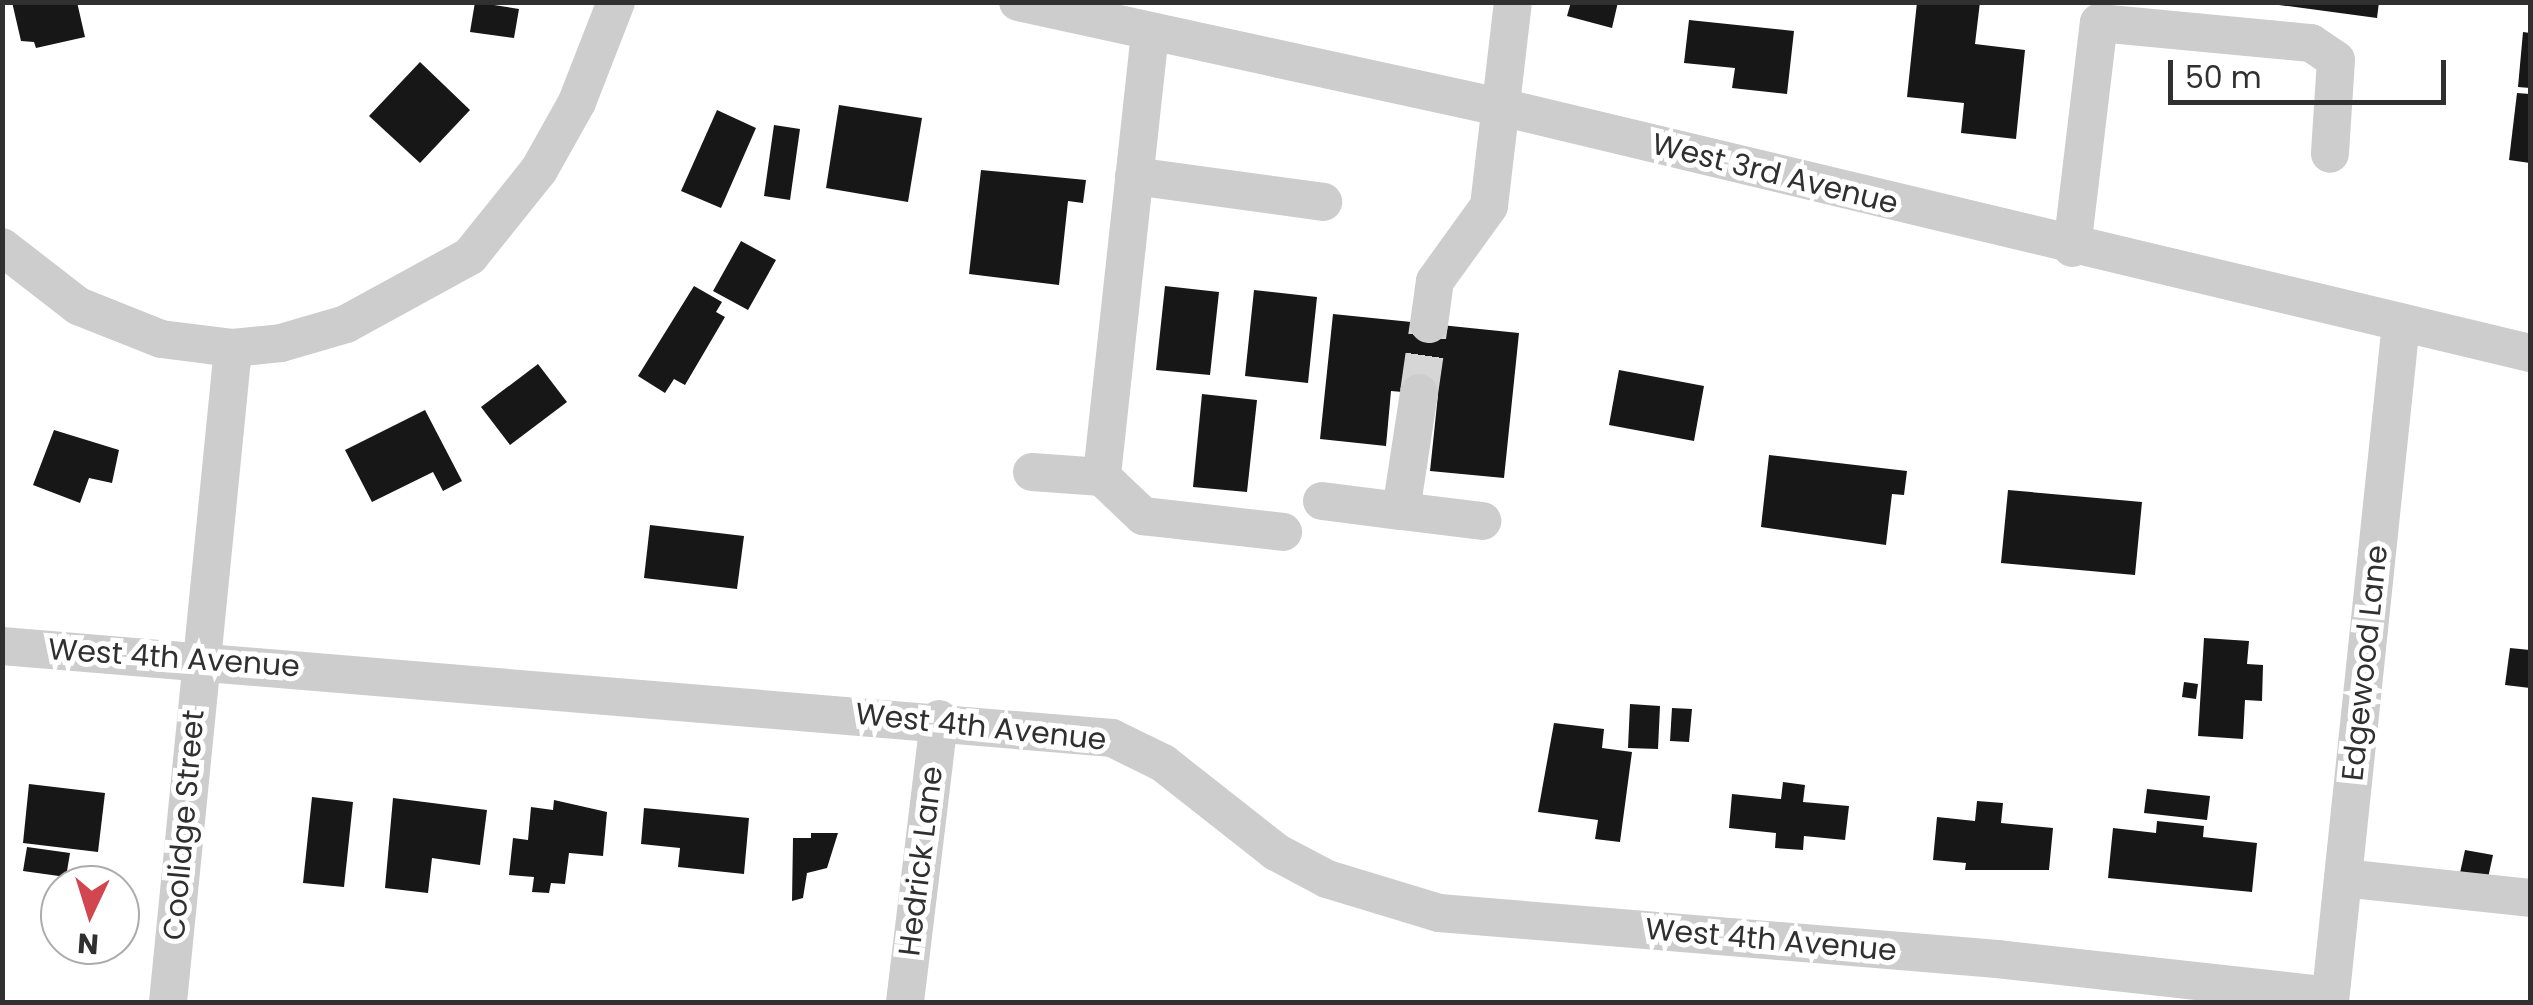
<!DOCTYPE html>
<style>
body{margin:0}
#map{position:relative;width:2533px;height:1005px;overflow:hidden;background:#fff;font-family:Poppins,sans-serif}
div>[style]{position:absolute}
.building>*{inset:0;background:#171717}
.minor-tunnel>*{height:38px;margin-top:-19px;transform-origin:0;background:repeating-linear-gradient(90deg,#d6d6d6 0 38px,transparent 0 57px)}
.minor>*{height:38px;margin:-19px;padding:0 19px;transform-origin:19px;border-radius:19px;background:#cdcdcd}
span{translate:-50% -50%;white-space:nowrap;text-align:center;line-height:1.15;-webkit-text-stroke:10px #fff;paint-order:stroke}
.street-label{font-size:30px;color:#303030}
.frame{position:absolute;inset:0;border:5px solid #303030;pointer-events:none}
.north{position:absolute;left:40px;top:865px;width:100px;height:100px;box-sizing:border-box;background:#fff;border:2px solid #acacac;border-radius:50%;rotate:184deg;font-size:28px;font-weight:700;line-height:40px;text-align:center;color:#303030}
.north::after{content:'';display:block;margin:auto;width:35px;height:45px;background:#d24650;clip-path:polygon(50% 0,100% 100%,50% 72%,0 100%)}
.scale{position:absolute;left:2168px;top:60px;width:278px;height:45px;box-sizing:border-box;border:5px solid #303030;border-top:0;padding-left:12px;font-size:30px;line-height:35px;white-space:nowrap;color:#303030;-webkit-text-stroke:8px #fff;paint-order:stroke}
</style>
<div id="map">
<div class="building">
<div style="clip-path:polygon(12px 2px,77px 2px,85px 37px,36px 48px,34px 42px,21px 41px)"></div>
<div style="clip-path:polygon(475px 2px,519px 9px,514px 38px,470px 32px)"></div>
<div style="clip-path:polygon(1571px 2px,1618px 2px,1612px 28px,1567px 16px)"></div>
<div style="clip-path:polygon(1917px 2px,1980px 2px,1975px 44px,2025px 50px,2016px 139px,1961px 133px,1964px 103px,1907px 97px)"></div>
<div style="clip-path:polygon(2257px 2px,2379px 2px,2377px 18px)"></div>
<div style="clip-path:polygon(1689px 20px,1794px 31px,1787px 94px,1732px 88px,1735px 68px,1684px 63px)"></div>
<div style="clip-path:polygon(2523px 32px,2530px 33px,2530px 88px,2518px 87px)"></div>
<div style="clip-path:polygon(420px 62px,470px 110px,420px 163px,369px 116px)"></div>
<div style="clip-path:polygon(2517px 93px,2530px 94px,2530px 163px,2509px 160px)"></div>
<div style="clip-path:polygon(839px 105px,922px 118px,908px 202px,826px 188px)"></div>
<div style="clip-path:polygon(717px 110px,756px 128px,721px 208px,681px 191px)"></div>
<div style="clip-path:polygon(774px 125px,800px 129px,790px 200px,764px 196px)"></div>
<div style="clip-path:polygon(981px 170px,1086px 180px,1083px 203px,1068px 201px,1059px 285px,969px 274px)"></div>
<div style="clip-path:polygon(741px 241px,776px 260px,748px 310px,713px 291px)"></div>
<div style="clip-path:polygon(694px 286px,722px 302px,716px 312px,725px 317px,685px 385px,674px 379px,665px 393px,638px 376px)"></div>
<div style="clip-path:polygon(1165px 286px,1219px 292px,1210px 375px,1156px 370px)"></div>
<div style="clip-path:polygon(1254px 290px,1317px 297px,1308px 383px,1245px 376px)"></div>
<div style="clip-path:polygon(1333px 314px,1519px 333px,1504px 478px,1430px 471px,1438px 395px,1391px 391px,1386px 446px,1320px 439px)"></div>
<div style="clip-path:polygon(538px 364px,567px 402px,510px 445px,481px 407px)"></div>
<div style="clip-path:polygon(1619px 370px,1704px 386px,1694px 441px,1609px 425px)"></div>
<div style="clip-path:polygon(1202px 394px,1257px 400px,1247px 492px,1193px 487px)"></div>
<div style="clip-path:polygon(425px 410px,462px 481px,443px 491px,433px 472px,372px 502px,345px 450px)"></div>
<div style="clip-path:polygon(54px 430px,119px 450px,112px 483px,89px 478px,80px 503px,33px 485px)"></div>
<div style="clip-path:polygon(1769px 455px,1907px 471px,1904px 495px,1892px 494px,1886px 545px,1761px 527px)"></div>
<div style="clip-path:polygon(2008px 490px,2142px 502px,2135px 575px,2001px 563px)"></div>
<div style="clip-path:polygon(650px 525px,744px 536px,737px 589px,644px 578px)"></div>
<div style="clip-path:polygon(2204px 638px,2249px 641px,2247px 664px,2263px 665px,2262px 701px,2245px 700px,2243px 739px,2198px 736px)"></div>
<div style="clip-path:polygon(2510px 648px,2530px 650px,2530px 688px,2505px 685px)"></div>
<div style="clip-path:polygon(2184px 682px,2198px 684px,2196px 699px,2182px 697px)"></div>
<div style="clip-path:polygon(1630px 704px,1660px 706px,1658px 749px,1628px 748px)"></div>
<div style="clip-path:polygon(1672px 708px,1692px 709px,1689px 742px,1670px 741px)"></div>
<div style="clip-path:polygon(1554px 723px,1604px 729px,1602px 748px,1632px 752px,1620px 842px,1595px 839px,1598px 820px,1538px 812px)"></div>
<div style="clip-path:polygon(1783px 782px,1805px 785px,1803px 802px,1849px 806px,1845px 840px,1804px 836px,1803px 850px,1775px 848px,1776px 833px,1729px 828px,1732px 794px,1781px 799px)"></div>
<div style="clip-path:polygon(29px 784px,105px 793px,98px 852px,23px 843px)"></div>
<div style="clip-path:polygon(2147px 789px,2210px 796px,2207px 820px,2144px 813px)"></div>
<div style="clip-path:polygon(312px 797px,353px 802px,344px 887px,303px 883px)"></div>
<div style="clip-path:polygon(393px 798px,487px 810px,480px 865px,432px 858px,428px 893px,385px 888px)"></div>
<div style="clip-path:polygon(554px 800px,607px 812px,603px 856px,569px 853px,565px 884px,551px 883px,549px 893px,532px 892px,534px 877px,509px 875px,513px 838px,528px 840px,531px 807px,553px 810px)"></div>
<div style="clip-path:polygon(1977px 801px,2003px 803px,2001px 823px,2053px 828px,2049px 870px,1965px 870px,1966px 863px,1933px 860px,1937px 817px,1975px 821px)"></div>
<div style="clip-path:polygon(644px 808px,749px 818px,744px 874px,678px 867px,680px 848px,641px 844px)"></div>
<div style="clip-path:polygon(2157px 821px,2204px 826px,2203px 837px,2257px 843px,2252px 892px,2108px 878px,2113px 828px,2156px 833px)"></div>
<div style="clip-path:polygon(811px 833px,838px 833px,827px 868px,807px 873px,803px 898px,792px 901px,793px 838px,811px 838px)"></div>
<div style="clip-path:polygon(27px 847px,70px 853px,66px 877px,23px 871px)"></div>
<div style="clip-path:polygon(2465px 850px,2493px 855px,2488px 878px,2460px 873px)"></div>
</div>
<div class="minor-tunnel">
<div style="left:1419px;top:393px;width:70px;rotate:-81.8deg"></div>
</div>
<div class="minor">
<div style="left:1018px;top:2px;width:498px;rotate:12.3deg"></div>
<div style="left:1505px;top:108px;width:1054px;rotate:13.44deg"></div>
<div style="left:1150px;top:33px;width:447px;rotate:96.2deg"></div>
<div style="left:1102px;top:477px;width:57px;rotate:43.6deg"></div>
<div style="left:1143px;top:516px;width:141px;rotate:6.5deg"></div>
<div style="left:1134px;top:176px;width:191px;rotate:7.8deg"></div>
<div style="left:2px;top:247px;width:96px;rotate:37.8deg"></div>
<div style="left:78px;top:306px;width:89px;rotate:21.7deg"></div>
<div style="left:161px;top:339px;width:73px;rotate:7.1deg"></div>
<div style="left:233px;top:348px;width:48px;rotate:-5.9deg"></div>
<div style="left:281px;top:343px;width:68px;rotate:-16.3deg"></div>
<div style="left:346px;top:324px;width:141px;rotate:-28.7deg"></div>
<div style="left:470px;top:256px;width:110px;rotate:-51.3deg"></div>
<div style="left:539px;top:170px;width:78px;rotate:-60.8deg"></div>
<div style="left:577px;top:102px;width:107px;rotate:-68.7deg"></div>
<div style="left:2072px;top:248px;width:227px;rotate:-83.2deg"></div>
<div style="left:2099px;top:23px;width:213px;rotate:5.4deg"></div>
<div style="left:2311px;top:43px;width:30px;rotate:34deg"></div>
<div style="left:2336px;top:60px;width:94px;rotate:93.7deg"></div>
<div style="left:1429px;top:324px;width:43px;rotate:-82.1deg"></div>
<div style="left:1435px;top:281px;width:92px;rotate:-54.2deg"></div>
<div style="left:1489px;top:206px;width:205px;rotate:-83.3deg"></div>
<div style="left:1419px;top:393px;width:119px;rotate:98.7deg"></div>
<div style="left:1401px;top:511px;width:82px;rotate:7deg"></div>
<div style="left:1032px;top:472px;width:70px;rotate:4.1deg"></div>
<div style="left:1322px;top:501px;width:80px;rotate:7.2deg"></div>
<div style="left:2px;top:646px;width:1114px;rotate:4.74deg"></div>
<div style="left:1112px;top:738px;width:57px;rotate:26.1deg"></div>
<div style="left:1163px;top:763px;width:144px;rotate:38.2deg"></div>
<div style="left:1276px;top:852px;width:58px;rotate:27.9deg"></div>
<div style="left:1327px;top:879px;width:117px;rotate:16.9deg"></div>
<div style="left:1439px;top:913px;width:560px;rotate:4.71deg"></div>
<div style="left:1997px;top:959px;width:335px;rotate:6.3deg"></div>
<div style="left:2343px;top:878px;width:188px;rotate:6.1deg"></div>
<div style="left:168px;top:1002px;width:657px;rotate:-84.32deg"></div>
<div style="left:905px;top:1002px;width:285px;rotate:-83.1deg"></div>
<div style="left:2330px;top:1002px;width:683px;rotate:-84.03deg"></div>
</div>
<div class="street-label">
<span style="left:1775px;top:174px;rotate:14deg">West 3rd Avenue</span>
<span style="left:174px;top:658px;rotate:4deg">West 4th Avenue</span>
<span style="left:2365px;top:663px;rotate:-84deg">Edgewood Lane</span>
<span style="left:981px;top:727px;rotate:6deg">West 4th Avenue</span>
<span style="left:184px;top:825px;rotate:-85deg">Coolidge Street</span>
<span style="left:921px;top:861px;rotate:-83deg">Hedrick Lane</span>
<span style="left:1771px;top:940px;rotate:5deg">West 4th Avenue</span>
</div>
<div class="frame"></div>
<div class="north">N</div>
<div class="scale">50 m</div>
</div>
